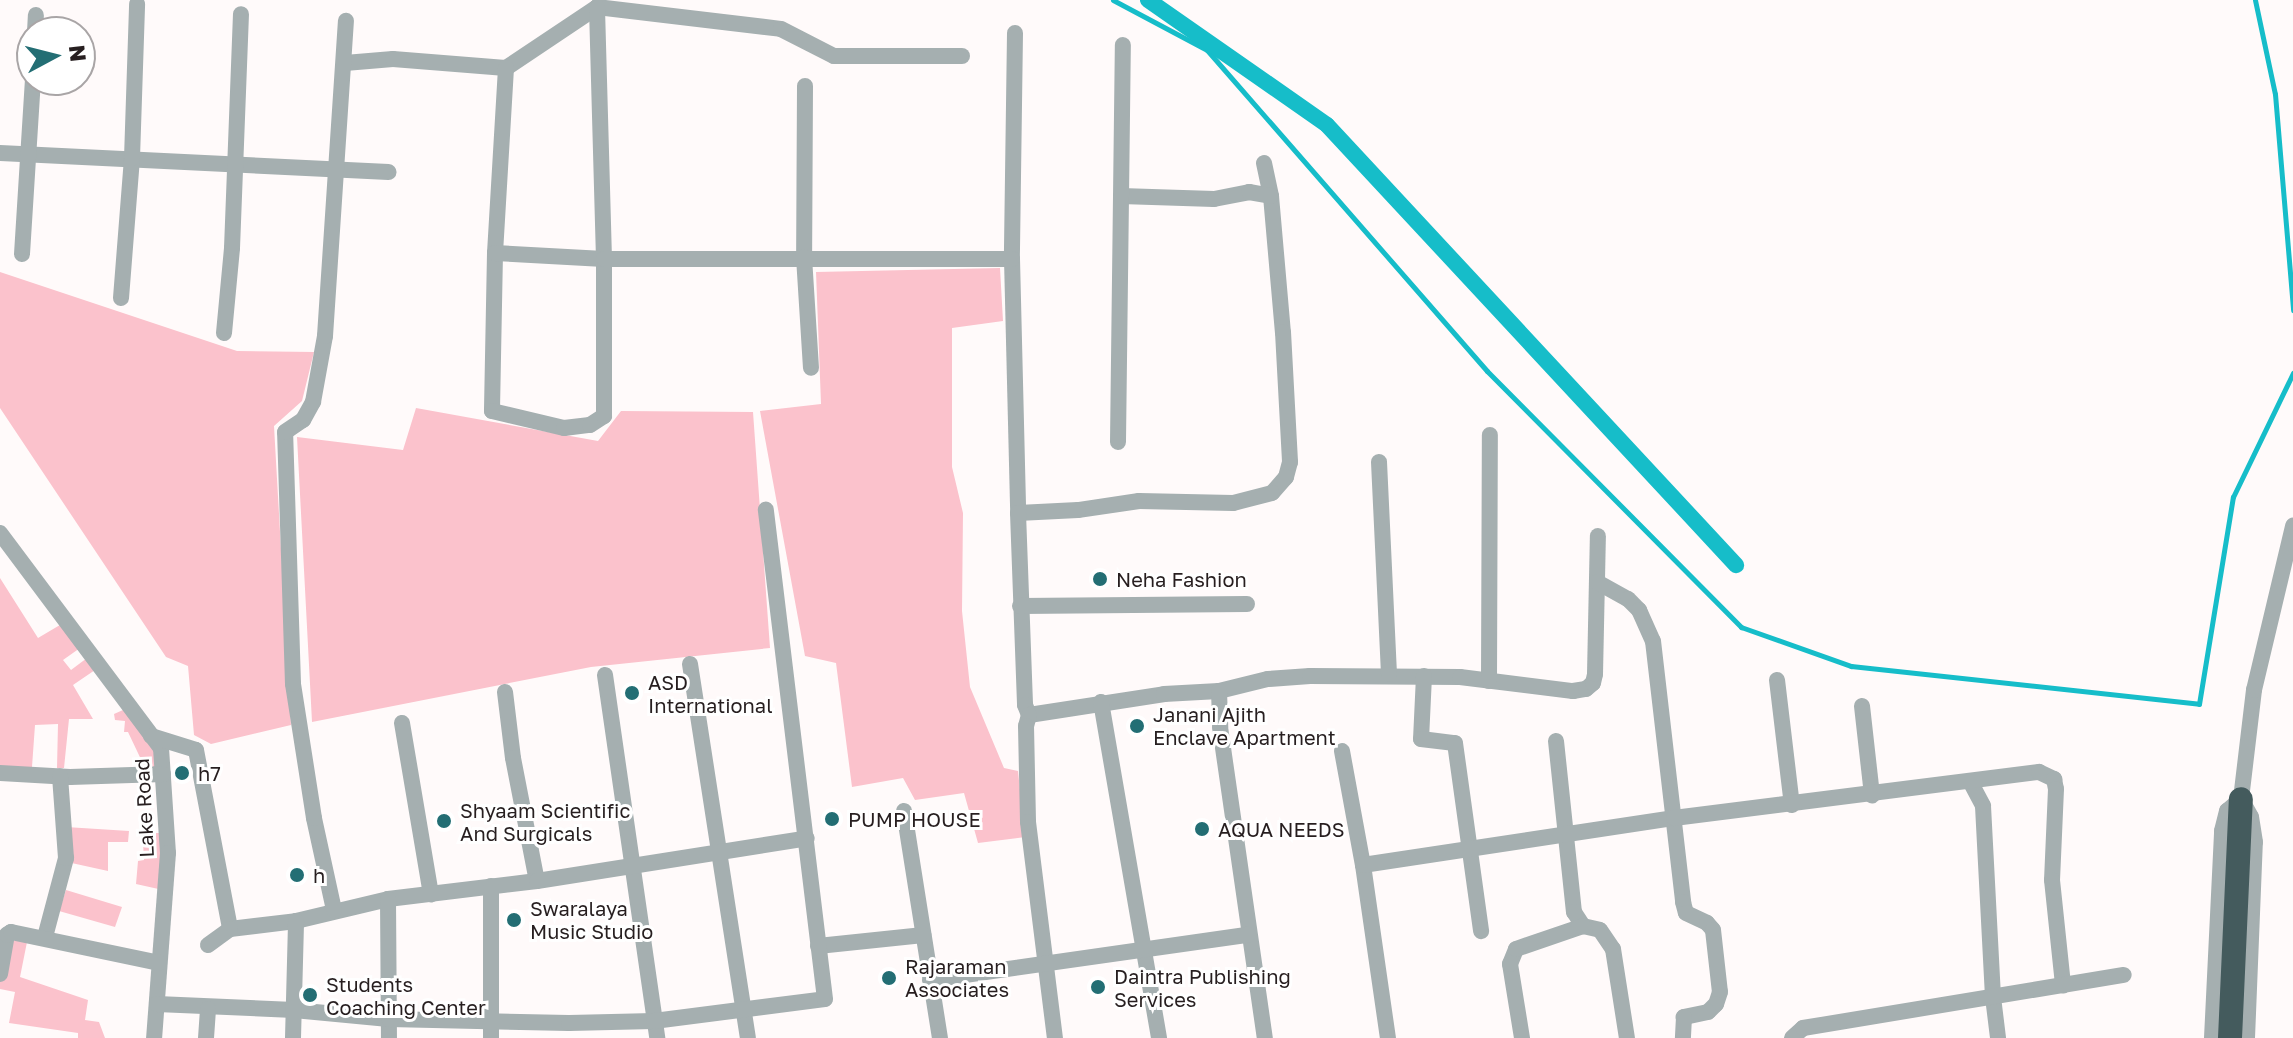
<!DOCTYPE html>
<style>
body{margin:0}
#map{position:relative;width:2293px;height:1038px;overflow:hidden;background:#fffafa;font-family:"Golos Text",sans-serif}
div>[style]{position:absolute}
.green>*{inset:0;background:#fbc2cc}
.stream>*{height:5px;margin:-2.5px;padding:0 2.5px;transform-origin:2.5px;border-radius:2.5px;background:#16bdc9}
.canal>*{height:16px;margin:-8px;padding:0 8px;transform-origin:8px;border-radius:8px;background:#16bdc9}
.minor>*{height:16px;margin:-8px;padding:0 8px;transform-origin:8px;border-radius:8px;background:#a5afb0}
.highway>*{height:24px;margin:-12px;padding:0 12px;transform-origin:12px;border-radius:12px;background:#445b5d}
.dots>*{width:22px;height:22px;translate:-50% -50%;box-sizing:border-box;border:4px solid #fff;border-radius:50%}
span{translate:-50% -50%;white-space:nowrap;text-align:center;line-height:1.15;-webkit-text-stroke:6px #fff;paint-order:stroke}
.poi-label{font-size:20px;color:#271f20}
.left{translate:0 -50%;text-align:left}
.street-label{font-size:20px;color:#271f20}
.north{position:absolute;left:16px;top:16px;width:80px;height:80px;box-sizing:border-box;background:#fff;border:2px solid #a9a5a6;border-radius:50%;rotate:83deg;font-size:22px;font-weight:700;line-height:32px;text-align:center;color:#271f20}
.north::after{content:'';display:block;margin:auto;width:28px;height:36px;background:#236e74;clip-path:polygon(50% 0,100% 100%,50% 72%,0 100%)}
</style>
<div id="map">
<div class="green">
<div style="clip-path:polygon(1000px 268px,1003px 321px,952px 328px,952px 467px,963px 513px,962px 611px,970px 687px,1004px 768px,1018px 771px,1025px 837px,978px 843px,964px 793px,915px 800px,903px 778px,852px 787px,836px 663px,805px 656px,760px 411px,821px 404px,816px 272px)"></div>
<div style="clip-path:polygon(0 272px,237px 351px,314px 352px,302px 401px,274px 426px,291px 725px,211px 744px,194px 735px,188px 666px,166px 657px,0 408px)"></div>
<div style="clip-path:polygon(416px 408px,598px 441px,621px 411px,753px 412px,770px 648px,591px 667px,312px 722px,297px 437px,403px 450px)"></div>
<div style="clip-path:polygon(evenodd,0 578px,38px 638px,65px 622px,160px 748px,162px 773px,147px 772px,128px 732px,124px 732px,125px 721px,115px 720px,114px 714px,123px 710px,95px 670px,73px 685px,93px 719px,69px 719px,64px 768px,57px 768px,58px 724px,35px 725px,32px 767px,0 767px,0 578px,80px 648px,87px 658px,71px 670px,63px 660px,80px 648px)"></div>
<div style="clip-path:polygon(66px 827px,129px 831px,128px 842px,108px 842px,108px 871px,67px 862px)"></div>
<div style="clip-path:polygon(154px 833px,165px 833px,163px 890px,136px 884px,138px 861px,144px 860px,143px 842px,154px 843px)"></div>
<div style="clip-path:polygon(66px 890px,122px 907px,115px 927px,59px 911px)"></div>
<div style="clip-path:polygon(9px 940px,27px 942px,20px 977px,88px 1000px,85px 1020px,99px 1022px,105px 1038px,78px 1038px,78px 1033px,9px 1023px,15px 992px,0 989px,0 981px)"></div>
</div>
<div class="stream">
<div style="left:1113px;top:0;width:106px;rotate:28deg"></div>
<div style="left:1207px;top:50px;width:426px;rotate:48.9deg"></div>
<div style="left:1487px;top:371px;width:361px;rotate:45.2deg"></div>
<div style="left:1741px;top:627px;width:117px;rotate:19.5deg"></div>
<div style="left:1851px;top:666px;width:350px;rotate:6.2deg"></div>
<div style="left:2199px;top:704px;width:210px;rotate:-80.7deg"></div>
<div style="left:2233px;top:497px;width:138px;rotate:-64.2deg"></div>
<div style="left:2255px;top:0;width:96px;rotate:78deg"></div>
<div style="left:2275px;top:94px;width:217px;rotate:85.2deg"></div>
</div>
<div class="canal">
<div style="left:1148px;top:0;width:218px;rotate:34.9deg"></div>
<div style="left:1327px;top:125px;width:601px;rotate:47.09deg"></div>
</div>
<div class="minor">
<div style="left:35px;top:32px;width:17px;rotate:-87deg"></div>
<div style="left:1015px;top:33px;width:226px;rotate:90.8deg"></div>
<div style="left:1012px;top:259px;width:254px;rotate:88.6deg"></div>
<div style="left:345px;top:63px;width:48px;rotate:-4.8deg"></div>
<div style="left:393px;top:59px;width:113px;rotate:4.6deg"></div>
<div style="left:506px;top:68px;width:110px;rotate:-33.8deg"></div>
<div style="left:597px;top:7px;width:185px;rotate:6.8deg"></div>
<div style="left:781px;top:29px;width:59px;rotate:27deg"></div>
<div style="left:834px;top:56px;width:128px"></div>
<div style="left:506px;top:68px;width:185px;rotate:93.4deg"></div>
<div style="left:495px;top:253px;width:158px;rotate:91.1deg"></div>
<div style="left:492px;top:411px;width:74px;rotate:13.3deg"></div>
<div style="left:564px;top:428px;width:26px;rotate:-7deg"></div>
<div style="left:590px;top:425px;width:17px;rotate:-33deg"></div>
<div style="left:604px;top:416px;width:157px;rotate:-90deg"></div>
<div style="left:604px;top:259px;width:252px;rotate:-91.6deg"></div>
<div style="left:805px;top:86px;width:171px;rotate:90.3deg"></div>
<div style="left:804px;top:257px;width:111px;rotate:86.4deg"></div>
<div style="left:0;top:153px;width:389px;rotate:2.8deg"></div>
<div style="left:1264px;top:163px;width:34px;rotate:78deg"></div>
<div style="left:1271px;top:196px;width:137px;rotate:85deg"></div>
<div style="left:1283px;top:332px;width:130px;rotate:86.9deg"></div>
<div style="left:1290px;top:462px;width:16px;rotate:105deg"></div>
<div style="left:1286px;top:477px;width:21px;rotate:131deg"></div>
<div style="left:1272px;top:493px;width:40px;rotate:165.6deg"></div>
<div style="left:1233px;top:503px;width:94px;rotate:-178.8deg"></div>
<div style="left:1139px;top:501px;width:62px;rotate:171.6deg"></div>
<div style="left:1078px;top:510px;width:60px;rotate:177.1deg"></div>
<div style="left:1018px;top:513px;width:192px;rotate:87.9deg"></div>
<div style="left:1025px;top:705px;width:11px;rotate:68deg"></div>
<div style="left:1029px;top:715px;width:137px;rotate:-8.8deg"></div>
<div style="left:1164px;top:694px;width:55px;rotate:-3.1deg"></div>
<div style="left:1219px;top:691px;width:50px;rotate:-13.8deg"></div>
<div style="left:1268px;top:679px;width:42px;rotate:-4.1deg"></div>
<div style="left:1310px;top:676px;width:150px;rotate:0.4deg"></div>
<div style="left:1460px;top:677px;width:114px;rotate:7.1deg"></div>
<div style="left:1573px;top:691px;width:13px;rotate:-9deg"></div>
<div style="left:1586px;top:689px;width:9px;rotate:-41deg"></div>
<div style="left:1593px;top:683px;width:9px;rotate:-77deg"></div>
<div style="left:1595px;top:674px;width:138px;rotate:-88.8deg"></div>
<div style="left:1121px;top:196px;width:93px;rotate:1.8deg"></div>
<div style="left:1214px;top:199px;width:36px;rotate:-11deg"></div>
<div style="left:1249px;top:192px;width:22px;rotate:10deg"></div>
<div style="left:495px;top:253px;width:109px;rotate:3.2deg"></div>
<div style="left:604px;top:259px;width:408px"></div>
<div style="left:22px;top:254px;width:174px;rotate:-86.4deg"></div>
<div style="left:121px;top:298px;width:140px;rotate:-85.5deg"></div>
<div style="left:132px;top:158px;width:154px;rotate:-88.1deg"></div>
<div style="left:224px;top:333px;width:85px;rotate:-84.6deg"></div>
<div style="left:232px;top:248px;width:234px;rotate:-87.8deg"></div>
<div style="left:1118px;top:442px;width:397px;rotate:-89.3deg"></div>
<div style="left:1379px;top:462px;width:212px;rotate:87.3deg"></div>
<div style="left:0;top:533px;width:269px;rotate:53.2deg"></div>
<div style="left:161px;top:748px;width:105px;rotate:86.2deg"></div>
<div style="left:168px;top:853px;width:186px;rotate:94.3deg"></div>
<div style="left:1597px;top:582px;width:35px;rotate:29deg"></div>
<div style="left:1628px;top:599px;width:16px;rotate:45deg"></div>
<div style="left:1639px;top:610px;width:34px;rotate:66deg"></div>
<div style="left:1653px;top:641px;width:263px;rotate:83.4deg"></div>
<div style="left:1683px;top:902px;width:11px;rotate:75deg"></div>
<div style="left:1686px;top:913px;width:23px;rotate:25deg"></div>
<div style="left:1707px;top:923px;width:9px;rotate:49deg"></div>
<div style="left:1713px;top:930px;width:62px;rotate:83.6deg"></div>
<div style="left:1720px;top:992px;width:13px;rotate:108deg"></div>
<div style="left:1716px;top:1004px;width:11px;rotate:135deg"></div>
<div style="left:1708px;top:1012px;width:25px;rotate:168deg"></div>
<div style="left:1684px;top:1017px;width:21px;rotate:93deg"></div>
<div style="left:1020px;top:606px;width:227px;rotate:-0.5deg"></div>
<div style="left:690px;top:664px;width:378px;rotate:81.2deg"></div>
<div style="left:605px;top:675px;width:367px;rotate:81.8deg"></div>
<div style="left:1424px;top:676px;width:63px;rotate:92.7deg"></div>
<div style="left:1421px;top:739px;width:34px;rotate:7deg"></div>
<div style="left:1455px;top:743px;width:190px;rotate:82.1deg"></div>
<div style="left:1777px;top:680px;width:126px;rotate:83.2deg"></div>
<div style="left:1489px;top:681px;width:246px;rotate:-89.8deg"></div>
<div style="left:1219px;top:691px;width:36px;rotate:88deg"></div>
<div style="left:1220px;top:727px;width:314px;rotate:81.8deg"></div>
<div style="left:505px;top:692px;width:66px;rotate:83.1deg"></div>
<div style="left:513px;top:758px;width:125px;rotate:79deg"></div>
<div style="left:1101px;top:702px;width:341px;rotate:80.2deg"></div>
<div style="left:1862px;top:706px;width:90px;rotate:83.6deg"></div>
<div style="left:1029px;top:715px;width:11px;rotate:105deg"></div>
<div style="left:1026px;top:726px;width:96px;rotate:88.8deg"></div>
<div style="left:1028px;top:822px;width:218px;rotate:82.9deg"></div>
<div style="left:402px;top:723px;width:174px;rotate:80.4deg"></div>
<div style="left:151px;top:736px;width:47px;rotate:17.3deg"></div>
<div style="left:196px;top:750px;width:182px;rotate:79.2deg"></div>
<div style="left:230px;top:929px;width:66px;rotate:-6.9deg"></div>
<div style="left:296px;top:921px;width:95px;rotate:-13.4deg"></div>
<div style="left:388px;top:899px;width:150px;rotate:-6.9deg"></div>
<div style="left:537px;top:881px;width:273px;rotate:-9deg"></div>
<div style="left:1556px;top:741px;width:172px;rotate:84deg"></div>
<div style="left:1574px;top:912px;width:17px;rotate:57deg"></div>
<div style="left:1583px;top:926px;width:17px;rotate:13deg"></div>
<div style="left:1600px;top:930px;width:23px;rotate:56deg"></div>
<div style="left:1613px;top:949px;width:90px;rotate:81.1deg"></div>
<div style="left:1342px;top:751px;width:116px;rotate:79.6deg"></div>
<div style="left:1363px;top:865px;width:175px;rotate:81.8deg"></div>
<div style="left:0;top:773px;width:70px;rotate:3.3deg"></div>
<div style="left:70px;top:777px;width:93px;rotate:-1.8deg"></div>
<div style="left:1971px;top:783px;width:26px;rotate:62deg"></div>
<div style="left:1983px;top:806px;width:191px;rotate:87deg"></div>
<div style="left:1993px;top:997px;width:41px;rotate:83deg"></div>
<div style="left:904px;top:811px;width:230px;rotate:81deg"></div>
<div style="left:1363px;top:865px;width:315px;rotate:-8.6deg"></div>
<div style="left:1674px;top:818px;width:368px;rotate:-7.2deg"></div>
<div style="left:2039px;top:772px;width:17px;rotate:25deg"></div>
<div style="left:2054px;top:779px;width:10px;rotate:79deg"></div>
<div style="left:2056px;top:789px;width:91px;rotate:92.5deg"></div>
<div style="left:2052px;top:880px;width:106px;rotate:84deg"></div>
<div style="left:388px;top:899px;width:139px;rotate:89.6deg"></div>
<div style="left:334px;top:910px;width:94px;rotate:-102.3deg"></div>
<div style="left:314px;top:818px;width:136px;rotate:-98.9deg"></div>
<div style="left:293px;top:684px;width:252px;rotate:-91.8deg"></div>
<div style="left:285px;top:432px;width:22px;rotate:-34deg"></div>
<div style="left:303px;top:420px;width:21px;rotate:-61deg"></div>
<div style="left:313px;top:402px;width:67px;rotate:-79.7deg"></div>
<div style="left:325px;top:336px;width:316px;rotate:-86.2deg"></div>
<div style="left:45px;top:937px;width:82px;rotate:-75.1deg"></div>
<div style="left:66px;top:858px;width:82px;rotate:-94.2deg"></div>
<div style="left:208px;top:945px;width:27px;rotate:-36deg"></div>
<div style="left:818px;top:946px;width:106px;rotate:-6deg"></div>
<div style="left:0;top:974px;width:40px;rotate:-80deg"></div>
<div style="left:7px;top:935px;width:5px;rotate:-37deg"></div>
<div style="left:11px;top:932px;width:151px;rotate:11.8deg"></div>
<div style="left:930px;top:980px;width:321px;rotate:-8.1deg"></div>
<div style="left:157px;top:1004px;width:137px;rotate:2.5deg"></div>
<div style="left:294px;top:1010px;width:95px;rotate:5.4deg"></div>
<div style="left:389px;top:1019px;width:180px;rotate:1.3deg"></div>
<div style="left:569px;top:1023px;width:85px;rotate:-1.3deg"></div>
<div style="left:654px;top:1021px;width:172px;rotate:-7.3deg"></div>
<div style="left:825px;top:999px;width:493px;rotate:-96.9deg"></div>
<div style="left:206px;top:1038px;width:29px;rotate:-86deg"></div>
<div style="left:293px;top:1038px;width:117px;rotate:-88.5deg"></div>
<div style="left:491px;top:1038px;width:152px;rotate:-90deg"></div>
<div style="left:1522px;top:1038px;width:75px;rotate:-99.2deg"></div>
<div style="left:1510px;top:964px;width:16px;rotate:-68deg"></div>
<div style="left:1516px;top:949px;width:71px;rotate:-18.9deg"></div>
<div style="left:1792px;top:1038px;width:15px;rotate:-42deg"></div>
<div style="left:1803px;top:1028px;width:325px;rotate:-9.4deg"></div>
<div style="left:2212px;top:1038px;width:207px;rotate:-87.2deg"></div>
<div style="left:2222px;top:831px;width:21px;rotate:-76deg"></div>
<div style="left:2227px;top:811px;width:18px;rotate:-41deg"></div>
<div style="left:2247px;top:1038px;width:196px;rotate:-87.7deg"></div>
<div style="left:2255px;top:842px;width:25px;rotate:-99deg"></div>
<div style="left:2251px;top:817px;width:21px;rotate:-119deg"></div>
<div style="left:2241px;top:799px;width:110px;rotate:-83.2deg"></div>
<div style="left:2254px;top:690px;width:169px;rotate:-76.6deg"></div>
</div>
<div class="highway">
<div style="left:2230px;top:1038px;width:239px;rotate:-87.4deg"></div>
</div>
<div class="dots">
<div style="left:1100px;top:579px;background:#236e74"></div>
<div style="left:632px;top:693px;background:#236e74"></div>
<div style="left:1137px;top:726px;background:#236e74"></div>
<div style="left:182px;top:773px;background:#236e74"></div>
<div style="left:832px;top:819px;background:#236e74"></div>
<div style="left:444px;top:821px;background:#236e74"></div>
<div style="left:1202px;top:829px;background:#236e74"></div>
<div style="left:297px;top:875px;background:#236e74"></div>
<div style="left:514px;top:920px;background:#236e74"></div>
<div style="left:889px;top:978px;background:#236e74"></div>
<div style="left:1098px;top:987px;background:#236e74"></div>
<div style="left:310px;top:995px;background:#236e74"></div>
</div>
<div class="poi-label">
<span class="left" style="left:1116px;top:579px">Neha Fashion</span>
<span class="left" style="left:648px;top:694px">ASD<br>International</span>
<span class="left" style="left:1153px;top:726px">Janani Ajith<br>Enclave Apartment</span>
<span class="left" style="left:198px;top:773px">h7</span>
<span class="left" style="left:460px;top:822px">Shyaam Scientific<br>And Surgicals</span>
<span class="left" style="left:848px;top:819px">PUMP HOUSE</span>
<span class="left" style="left:1218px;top:829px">AQUA NEEDS</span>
<span class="left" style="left:313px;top:875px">h</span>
<span class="left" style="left:530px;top:920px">Swaralaya<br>Music Studio</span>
<span class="left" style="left:905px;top:978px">Rajaraman<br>Associates</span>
<span class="left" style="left:1114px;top:988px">Daintra Publishing<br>Services</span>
<span class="left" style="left:326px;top:996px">Students<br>Coaching Center</span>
</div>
<div class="street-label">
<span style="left:144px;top:808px;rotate:-93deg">Lake Road</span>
</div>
<div class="north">N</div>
</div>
